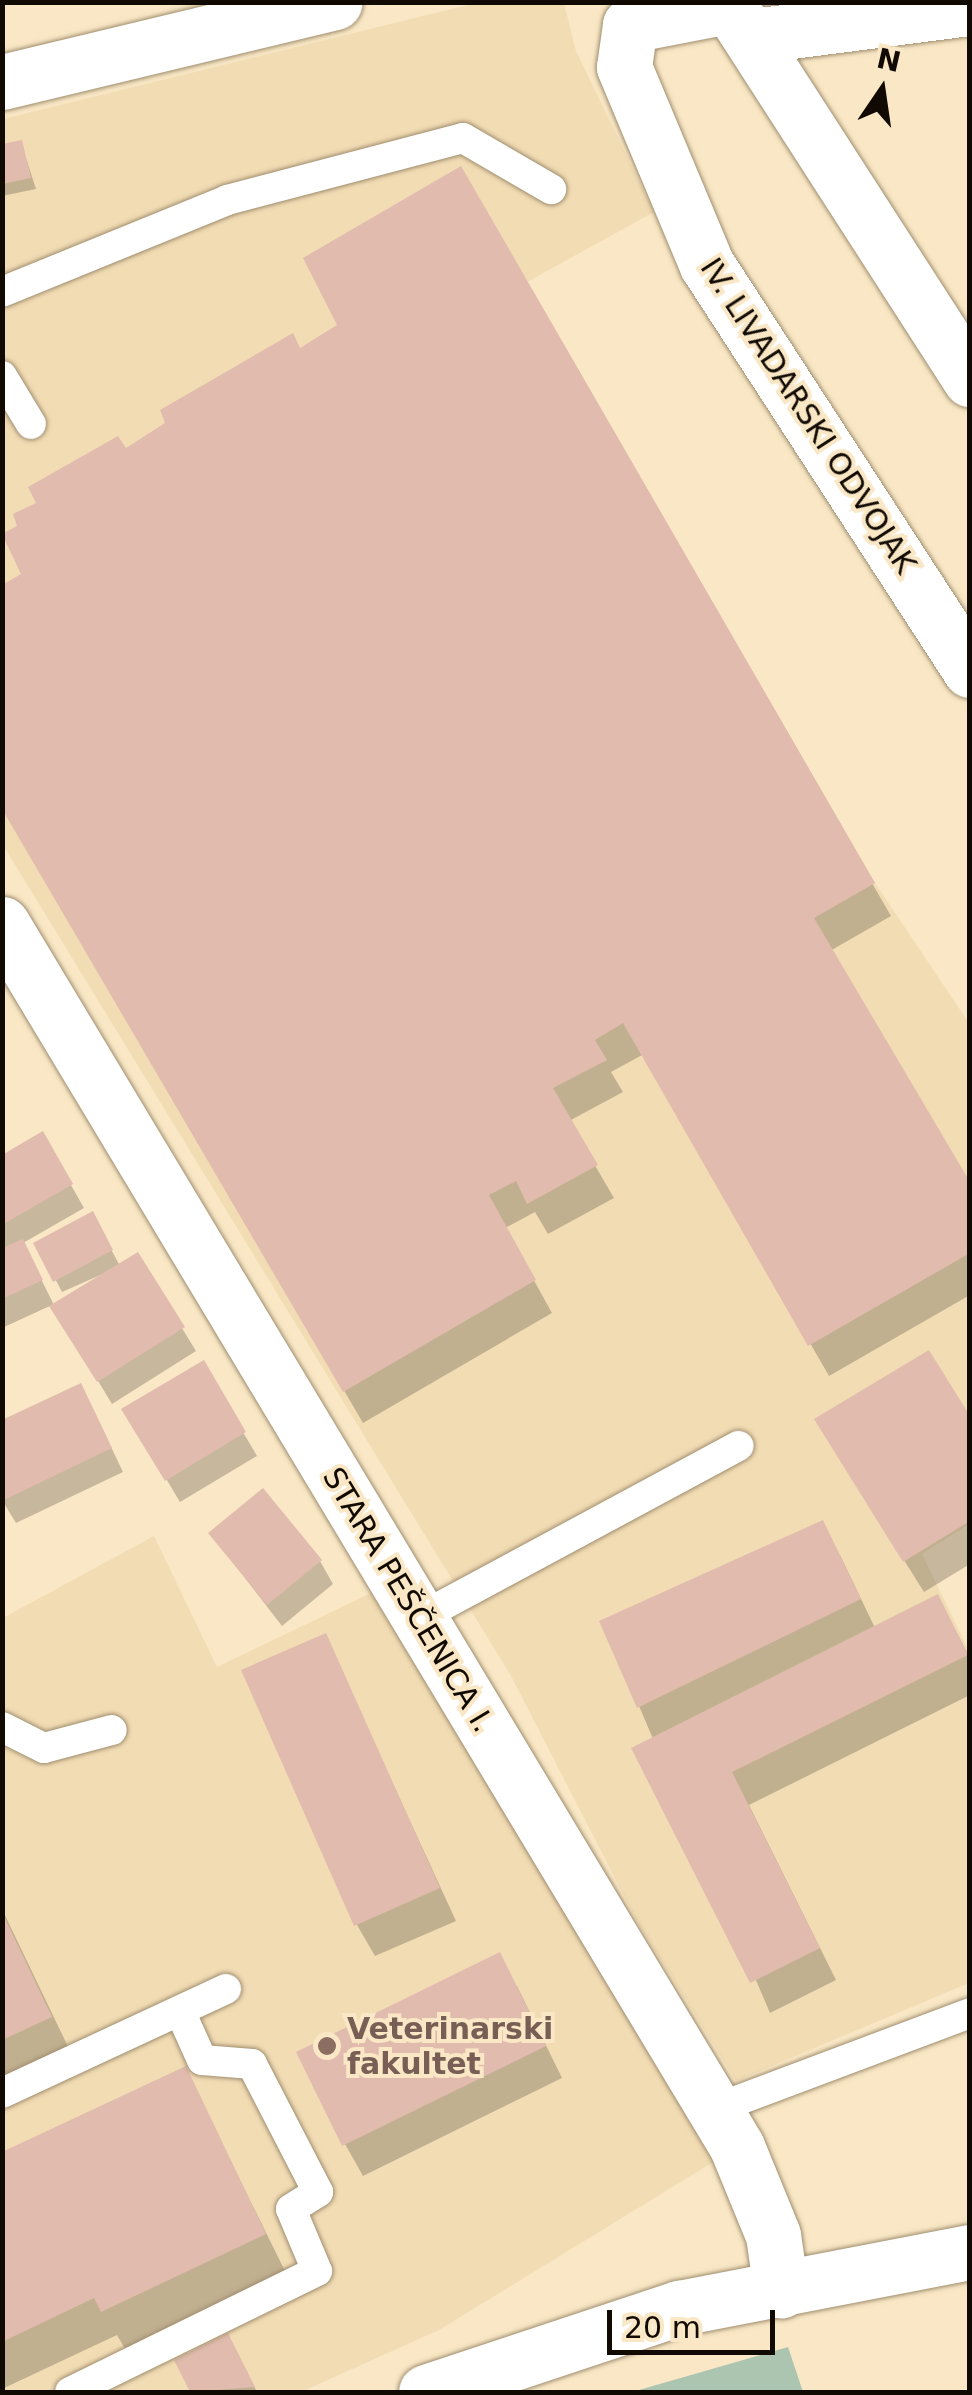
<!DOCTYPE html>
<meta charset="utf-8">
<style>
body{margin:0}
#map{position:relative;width:972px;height:2395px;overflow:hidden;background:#f9e7c5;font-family:"DejaVu Sans",sans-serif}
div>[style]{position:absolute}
.built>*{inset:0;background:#f2dcb4}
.green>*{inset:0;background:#acc5b1}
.shadow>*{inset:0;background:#0003}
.building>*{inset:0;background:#e1bbad}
.roads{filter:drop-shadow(0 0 2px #9f8e6f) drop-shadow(0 0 2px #9f8e6f)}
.service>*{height:30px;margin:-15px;padding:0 15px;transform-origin:15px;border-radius:15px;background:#fff}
.minor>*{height:55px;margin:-27.5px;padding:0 27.5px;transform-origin:27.5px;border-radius:27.5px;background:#fff}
.tertiary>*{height:55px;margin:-27.5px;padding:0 27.5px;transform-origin:27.5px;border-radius:27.5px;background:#fff}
.dots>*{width:28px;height:28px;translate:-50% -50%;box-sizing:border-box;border:5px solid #f9e7c5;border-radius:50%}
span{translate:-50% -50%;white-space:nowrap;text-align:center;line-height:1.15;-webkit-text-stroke:8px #f9e7c5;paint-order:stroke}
.street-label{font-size:30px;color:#100a02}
.education-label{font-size:30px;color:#785e54;font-weight:700}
.left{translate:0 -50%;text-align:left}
.frame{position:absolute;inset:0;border:5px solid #100a02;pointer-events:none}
.north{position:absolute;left:832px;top:40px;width:100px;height:100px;-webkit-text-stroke:8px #f9e7c5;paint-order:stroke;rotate:13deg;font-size:28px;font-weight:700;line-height:40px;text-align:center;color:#100a02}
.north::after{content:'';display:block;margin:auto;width:35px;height:45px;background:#100a02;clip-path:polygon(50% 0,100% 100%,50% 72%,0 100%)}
.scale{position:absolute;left:607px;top:2310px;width:168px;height:45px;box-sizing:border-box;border:5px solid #100a02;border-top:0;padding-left:12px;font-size:30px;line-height:35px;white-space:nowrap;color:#100a02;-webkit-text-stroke:8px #f9e7c5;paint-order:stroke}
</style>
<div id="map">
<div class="built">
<div style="clip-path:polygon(476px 3px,564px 3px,576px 51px,654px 212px,527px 282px,875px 883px,969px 1023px,969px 1524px,922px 1554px,969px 1651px,969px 1983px,736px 2081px,637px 1921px,511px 1676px,3px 845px,3px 119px)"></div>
<div style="clip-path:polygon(154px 1536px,217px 1667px,371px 1593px,718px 2159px,439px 2330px,301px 2392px,3px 2392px,3px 1618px)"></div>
</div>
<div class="green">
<div style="clip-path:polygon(788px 2347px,803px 2392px,632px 2392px)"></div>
</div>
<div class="shadow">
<div style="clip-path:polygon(21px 143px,36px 189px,2px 196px,2px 147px)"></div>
<div style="clip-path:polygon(460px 169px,891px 916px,830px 951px,970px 1187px,970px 1295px,829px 1376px,644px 1054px,611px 1072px,623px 1092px,569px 1121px,614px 1198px,548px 1234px,535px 1212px,505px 1228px,552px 1313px,363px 1423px,2px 804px,25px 575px,125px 452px,340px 326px)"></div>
<div style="clip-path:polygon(42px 1134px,84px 1208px,23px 1243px,54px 1305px,114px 1269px,62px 1292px,37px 1244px,92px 1214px,120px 1266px,137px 1255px,196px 1351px,112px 1404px,52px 1305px,2px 1328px,2px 1158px)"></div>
<div style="clip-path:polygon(203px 1364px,257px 1456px,180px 1502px,125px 1410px)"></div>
<div style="clip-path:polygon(93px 1409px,123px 1472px,16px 1523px,2px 1500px)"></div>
<div style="clip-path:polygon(970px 1421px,970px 1564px,924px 1592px,836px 1452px)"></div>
<div style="clip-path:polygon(211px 1534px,320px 1561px,333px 1584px,282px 1626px)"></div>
<div style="clip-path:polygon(840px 1555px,875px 1628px,955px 1629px,970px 1658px,970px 1695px,749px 1805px,836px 1980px,770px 2013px,639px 1706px)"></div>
<div style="clip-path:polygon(325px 1636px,456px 1921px,375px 1956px,357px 1925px)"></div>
<div style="clip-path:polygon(2px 1909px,72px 2055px,2px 2087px)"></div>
<div style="clip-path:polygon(517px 1986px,562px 2078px,363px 2176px,345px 2144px)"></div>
<div style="clip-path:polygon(185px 2069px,286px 2273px,125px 2349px,117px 2335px,2px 2389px,2px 2155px)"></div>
<div style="clip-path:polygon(240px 2359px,257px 2392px,193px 2392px,178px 2361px)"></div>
</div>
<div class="building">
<div style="clip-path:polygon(22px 140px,31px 178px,2px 184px,2px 144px)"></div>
<div style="clip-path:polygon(461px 166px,875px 883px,814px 918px,970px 1182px,970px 1253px,808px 1346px,623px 1023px,595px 1040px,607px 1060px,553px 1088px,598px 1165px,527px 1204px,516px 1181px,489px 1195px,536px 1280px,343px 1392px,2px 809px,2px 585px,21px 574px,2px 534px,17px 526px,13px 514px,36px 503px,28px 487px,118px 436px,126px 448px,165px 423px,160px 410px,293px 333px,300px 348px,337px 325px,303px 258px)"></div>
<div style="clip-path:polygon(43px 1131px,73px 1184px,2px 1225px,2px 1155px)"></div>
<div style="clip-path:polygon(93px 1211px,113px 1250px,53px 1282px,33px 1243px)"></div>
<div style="clip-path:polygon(23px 1239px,43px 1280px,2px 1299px,2px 1248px)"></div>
<div style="clip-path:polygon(138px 1252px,185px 1327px,97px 1382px,49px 1306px)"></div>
<div style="clip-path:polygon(929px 1350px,970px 1416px,970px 1521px,903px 1562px,814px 1419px)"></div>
<div style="clip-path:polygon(204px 1360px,246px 1432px,165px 1481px,121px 1409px)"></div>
<div style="clip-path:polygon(81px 1383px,112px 1448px,2px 1501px,2px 1420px)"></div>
<div style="clip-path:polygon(263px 1488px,322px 1560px,267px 1605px,208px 1533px)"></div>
<div style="clip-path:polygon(823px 1520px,861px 1599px,637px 1708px,599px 1621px)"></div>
<div style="clip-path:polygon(938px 1594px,968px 1655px,732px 1772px,820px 1948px,750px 1983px,631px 1748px)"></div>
<div style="clip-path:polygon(326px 1633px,440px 1888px,354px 1926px,241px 1670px)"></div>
<div style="clip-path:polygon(2px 1912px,52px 2017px,2px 2040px)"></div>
<div style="clip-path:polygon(500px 1952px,546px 2046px,342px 2146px,296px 2052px)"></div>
<div style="clip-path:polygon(186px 2066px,266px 2234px,101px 2312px,94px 2298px,2px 2342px,2px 2152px)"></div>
<div style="clip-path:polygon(228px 2333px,255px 2387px,190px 2392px,174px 2360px)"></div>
</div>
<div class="roads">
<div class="service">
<div style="left:2px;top:292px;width:243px;rotate:-22.2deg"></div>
<div style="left:227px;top:200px;width:244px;rotate:-14.7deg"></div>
<div style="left:463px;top:138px;width:102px;rotate:30.1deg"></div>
<div style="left:2px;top:376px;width:56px;rotate:58.9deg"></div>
<div style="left:419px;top:1618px;width:363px;rotate:-28.3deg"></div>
<div style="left:2px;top:1727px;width:47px;rotate:26.6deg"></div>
<div style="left:44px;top:1748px;width:70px;rotate:-14.8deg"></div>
<div style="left:2px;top:2093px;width:247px;rotate:-24.9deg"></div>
<div style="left:715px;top:2109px;width:272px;rotate:-20.6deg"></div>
<div style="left:70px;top:2392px;width:275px;rotate:-26.1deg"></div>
<div style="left:317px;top:2271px;width:67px;rotate:-112.8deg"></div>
<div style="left:291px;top:2209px;width:32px;rotate:-32deg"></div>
<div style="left:318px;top:2192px;width:144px;rotate:-117.3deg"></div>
<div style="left:252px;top:2064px;width:50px;rotate:-175.4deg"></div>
<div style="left:202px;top:2060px;width:54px;rotate:-114.2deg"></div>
</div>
<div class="minor">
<div style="left:727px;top:2px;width:449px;rotate:57.2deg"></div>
<div style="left:728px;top:6px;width:100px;rotate:169deg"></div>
<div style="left:630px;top:25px;width:42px;rotate:98.1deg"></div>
<div style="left:624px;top:67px;width:215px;rotate:67.3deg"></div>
<div style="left:707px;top:265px;width:483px;rotate:57deg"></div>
<div style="left:753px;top:36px;width:219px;rotate:-7.4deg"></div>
<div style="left:2px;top:924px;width:1427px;rotate:58.99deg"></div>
<div style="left:737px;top:2147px;width:95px;rotate:67.8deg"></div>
<div style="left:773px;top:2235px;width:56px;rotate:81.7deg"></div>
<div style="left:426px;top:2392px;width:267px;rotate:-18.4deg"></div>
<div style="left:679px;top:2308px;width:296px;rotate:-10.9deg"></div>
</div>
<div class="tertiary">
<div style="left:2px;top:82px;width:342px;rotate:-13.5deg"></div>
</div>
</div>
<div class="dots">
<div style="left:327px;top:2046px;background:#8d6e63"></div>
</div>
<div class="street-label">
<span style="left:808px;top:416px;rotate:57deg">IV. LIVADARSKI ODVOJAK</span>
<span style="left:408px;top:1600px;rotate:59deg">STARA PEŠČENICA I.</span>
</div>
<div class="education-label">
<span class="left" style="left:347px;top:2046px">Veterinarski<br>fakultet</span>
</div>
<div class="frame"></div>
<div class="north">N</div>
<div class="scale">20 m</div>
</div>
